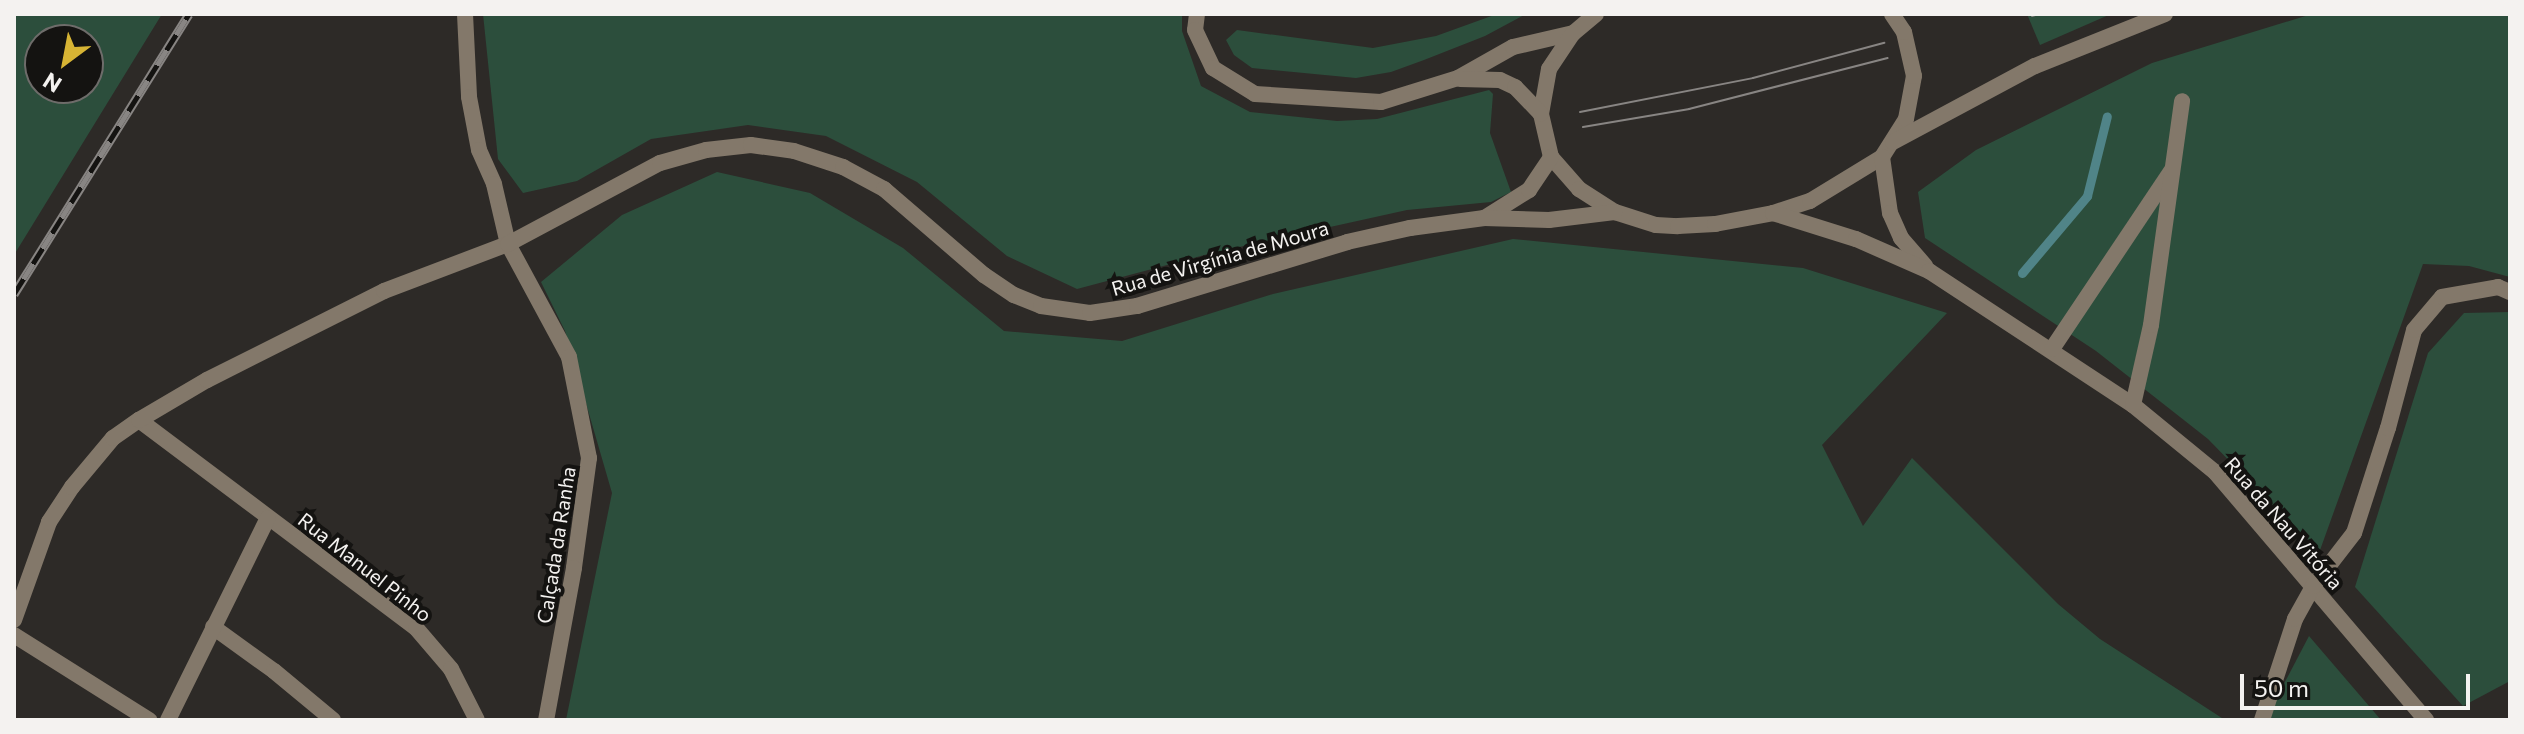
<!DOCTYPE html>
<meta charset="utf-8">
<style>
body{margin:0}
#map{position:relative;width:2524px;height:734px;overflow:hidden;background:#2d2a27;font-family:Commissioner,sans-serif}
div>[style]{position:absolute}
.green>*{inset:0;background:#2c4e3c}
.stream>*{height:9px;margin:-4.5px;padding:0 4.5px;transform-origin:4.5px;border-radius:4.5px;background:#508488}
.minor>*{height:16px;margin:-8px;padding:0 8px;transform-origin:8px;border-radius:8px;background:#83786a}
.tram>*{height:2px;margin:-1px;padding:0 1px;transform-origin:1px;border-radius:1px;background:#888583}
.rail>*{height:9px;margin-top:-4.5px;transform-origin:0;background:repeating-linear-gradient(90deg,#141311 0 18px,#888583 0 36px);box-sizing:border-box;border-block:2px solid #888583}
span{translate:-50% -50%;white-space:nowrap;text-align:center;line-height:1.15;-webkit-text-stroke:8px #141311;paint-order:stroke}
.street-label{font-size:20px;color:#f4f2f0}
.frame{position:absolute;inset:0;border:16px solid #f4f2f0;pointer-events:none}
.north{position:absolute;left:24px;top:24px;width:80px;height:80px;box-sizing:border-box;background:#141311;border:2px solid #6e6c6a;border-radius:50%;rotate:212deg;font-size:22px;font-weight:700;line-height:32px;text-align:center;color:#f4f2f0}
.north::after{content:'';display:block;margin:auto;width:28px;height:36px;background:#d7b434;clip-path:polygon(50% 0,100% 100%,50% 72%,0 100%)}
.scale{position:absolute;left:2240px;top:674px;width:230px;height:36px;box-sizing:border-box;border:4px solid #f4f2f0;border-top:0;padding-left:10px;font-size:24px;line-height:28px;white-space:nowrap;color:#f4f2f0;-webkit-text-stroke:6px #141311;paint-order:stroke}
</style>
<div id="map">
<div class="green">
<div style="clip-path:polygon(evenodd,14px 14px,162px 14px,14px 255px,14px 14px,40px 40px,88px 40px,88px 88px,40px 88px,40px 40px)"></div>
<div style="clip-path:polygon(483px 14px,1182px 14px,1182px 31px,1201px 86px,1250px 112px,1337px 121px,1377px 119px,1489px 90px,1493px 94px,1490px 133px,1511px 192px,1491px 202px,1407px 210px,1212px 253px,1077px 289px,1007px 256px,917px 182px,826px 136px,748px 125px,651px 139px,577px 181px,523px 193px,498px 159px)"></div>
<div style="clip-path:polygon(1497px 14px,1526px 14px,1485px 36px,1424px 60px,1391px 72px,1356px 78px,1252px 68px,1234px 55px,1226px 40px,1237px 30px,1373px 48px,1436px 36px)"></div>
<div style="clip-path:polygon(2027px 14px,2111px 14px,2040px 45px)"></div>
<div style="clip-path:polygon(2312px 14px,2510px 14px,2510px 277px,2469px 266px,2423px 264px,2319px 553px,2208px 439px,2096px 351px,1925px 238px,1918px 192px,1976px 150px,2152px 63px)"></div>
<div style="clip-path:polygon(717px 172px,810px 193px,903px 248px,1004px 331px,1122px 341px,1273px 294px,1513px 239px,1803px 268px,1947px 313px,1822px 445px,1863px 526px,1912px 458px,2058px 604px,2100px 639px,2225px 720px,566px 720px,612px 493px,565px 331px,541px 282px,622px 215px)"></div>
<div style="clip-path:polygon(2510px 312px,2510px 681px,2463px 706px,2355px 587px,2428px 353px,2464px 313px)"></div>
<div style="clip-path:polygon(2309px 636px,2381px 720px,2265px 720px)"></div>
</div>
<div class="stream">
<div style="left:2022px;top:273px;width:101px;rotate:-49.8deg"></div>
<div style="left:2087px;top:196px;width:82px;rotate:-76deg"></div>
</div>
<div class="minor">
<div style="left:465px;top:14px;width:83px;rotate:87.2deg"></div>
<div style="left:469px;top:97px;width:54px;rotate:79.3deg"></div>
<div style="left:479px;top:150px;width:37px;rotate:66deg"></div>
<div style="left:494px;top:184px;width:62px;rotate:76.9deg"></div>
<div style="left:508px;top:244px;width:128px;rotate:61.6deg"></div>
<div style="left:569px;top:357px;width:103px;rotate:78.8deg"></div>
<div style="left:589px;top:458px;width:111px;rotate:97.8deg"></div>
<div style="left:574px;top:568px;width:155px;rotate:100.4deg"></div>
<div style="left:1197px;top:14px;width:16px;rotate:97deg"></div>
<div style="left:1195px;top:30px;width:42px;rotate:64.7deg"></div>
<div style="left:1213px;top:68px;width:49px;rotate:31.8deg"></div>
<div style="left:1255px;top:94px;width:126px;rotate:3.6deg"></div>
<div style="left:1381px;top:102px;width:81px;rotate:-17.3deg"></div>
<div style="left:1458px;top:78px;width:63px;rotate:-29.4deg"></div>
<div style="left:1513px;top:47px;width:62px;rotate:-13.1deg"></div>
<div style="left:1596px;top:14px;width:30px;rotate:140deg"></div>
<div style="left:1573px;top:33px;width:43px;rotate:123.7deg"></div>
<div style="left:1549px;top:69px;width:46px;rotate:100.1deg"></div>
<div style="left:1541px;top:114px;width:44px;rotate:76.9deg"></div>
<div style="left:1551px;top:157px;width:43px;rotate:48.8deg"></div>
<div style="left:1579px;top:189px;width:43px;rotate:32.6deg"></div>
<div style="left:1615px;top:212px;width:43px;rotate:17.6deg"></div>
<div style="left:1656px;top:225px;width:22px;rotate:3deg"></div>
<div style="left:1678px;top:226px;width:37px;rotate:-3deg"></div>
<div style="left:1715px;top:224px;width:59px;rotate:-10.7deg"></div>
<div style="left:1773px;top:213px;width:39px;rotate:-18deg"></div>
<div style="left:1810px;top:201px;width:84px;rotate:-31.4deg"></div>
<div style="left:1882px;top:157px;width:45px;rotate:-57.7deg"></div>
<div style="left:1906px;top:119px;width:44px;rotate:-79.5deg"></div>
<div style="left:1914px;top:76px;width:45px;rotate:-102.8deg"></div>
<div style="left:1904px;top:32px;width:22px;rotate:-124deg"></div>
<div style="left:1460px;top:79px;width:40px;rotate:1.4deg"></div>
<div style="left:1500px;top:80px;width:17px;rotate:25deg"></div>
<div style="left:1515px;top:87px;width:37px;rotate:46deg"></div>
<div style="left:1893px;top:142px;width:161px;rotate:-28.2deg"></div>
<div style="left:2035px;top:66px;width:140px;rotate:-21.8deg"></div>
<div style="left:1882px;top:157px;width:57px;rotate:81.9deg"></div>
<div style="left:1890px;top:213px;width:27px;rotate:66deg"></div>
<div style="left:1901px;top:238px;width:37px;rotate:49deg"></div>
<div style="left:1773px;top:213px;width:87px;rotate:17.4deg"></div>
<div style="left:1856px;top:239px;width:80px;rotate:23.7deg"></div>
<div style="left:1929px;top:271px;width:244px;rotate:33.3deg"></div>
<div style="left:2133px;top:405px;width:106px;rotate:39.3deg"></div>
<div style="left:2215px;top:472px;width:326px;rotate:49.6deg"></div>
<div style="left:1486px;top:217px;width:51px;rotate:-32.1deg"></div>
<div style="left:1529px;top:190px;width:40px;rotate:-56deg"></div>
<div style="left:2052px;top:349px;width:214px;rotate:-56.2deg"></div>
<div style="left:2133px;top:405px;width:82px;rotate:-77.3deg"></div>
<div style="left:2151px;top:325px;width:226px;rotate:-82.1deg"></div>
<div style="left:139px;top:420px;width:346px;rotate:36.9deg"></div>
<div style="left:416px;top:628px;width:54px;rotate:49.5deg"></div>
<div style="left:451px;top:669px;width:57px;rotate:63deg"></div>
<div style="left:14px;top:620px;width:104px;rotate:-70.3deg"></div>
<div style="left:49px;top:522px;width:42px;rotate:-56.7deg"></div>
<div style="left:72px;top:487px;width:64px;rotate:-50.1deg"></div>
<div style="left:113px;top:438px;width:32px;rotate:-35deg"></div>
<div style="left:139px;top:420px;width:79px;rotate:-30.5deg"></div>
<div style="left:207px;top:380px;width:198px;rotate:-26.7deg"></div>
<div style="left:384px;top:291px;width:133px;rotate:-20.8deg"></div>
<div style="left:508px;top:244px;width:172px;rotate:-28.1deg"></div>
<div style="left:660px;top:163px;width:48px;rotate:-15.8deg"></div>
<div style="left:706px;top:150px;width:45px;rotate:-6.3deg"></div>
<div style="left:751px;top:145px;width:43px;rotate:7.9deg"></div>
<div style="left:794px;top:151px;width:52px;rotate:18.1deg"></div>
<div style="left:843px;top:167px;width:47px;rotate:28.2deg"></div>
<div style="left:884px;top:189px;width:132px;rotate:40.7deg"></div>
<div style="left:984px;top:275px;width:36px;rotate:34deg"></div>
<div style="left:1014px;top:295px;width:29px;rotate:22deg"></div>
<div style="left:1041px;top:306px;width:49px;rotate:8.1deg"></div>
<div style="left:1090px;top:313px;width:48px;rotate:-8.5deg"></div>
<div style="left:1137px;top:306px;width:220px;rotate:-16.9deg"></div>
<div style="left:1347px;top:242px;width:65px;rotate:-12.5deg"></div>
<div style="left:1410px;top:228px;width:75px;rotate:-7.7deg"></div>
<div style="left:1484px;top:218px;width:65px;rotate:1.8deg"></div>
<div style="left:1549px;top:220px;width:66px;rotate:-6.9deg"></div>
<div style="left:213px;top:627px;width:75px;rotate:35.8deg"></div>
<div style="left:274px;top:671px;width:77px;rotate:39.7deg"></div>
<div style="left:14px;top:635px;width:160px;rotate:32.2deg"></div>
<div style="left:168px;top:720px;width:225px;rotate:-63.7deg"></div>
<div style="left:2262px;top:720px;width:106px;rotate:-71.9deg"></div>
<div style="left:2295px;top:619px;width:38px;rotate:-61deg"></div>
<div style="left:2313px;top:586px;width:67px;rotate:-52.3deg"></div>
<div style="left:2354px;top:533px;width:110px;rotate:-72.1deg"></div>
<div style="left:2388px;top:428px;width:101px;rotate:-75.1deg"></div>
<div style="left:2414px;top:330px;width:43px;rotate:-49.7deg"></div>
<div style="left:2442px;top:297px;width:57px;rotate:-10.1deg"></div>
<div style="left:2498px;top:287px;width:13px;rotate:23deg"></div>
</div>
<div class="tram">
<div style="left:2032px;top:16px;width:7px;rotate:-16deg"></div>
<div style="left:1580px;top:112px;width:176px;rotate:-11.1deg"></div>
<div style="left:1753px;top:78px;width:136px;rotate:-15deg"></div>
<div style="left:1583px;top:127px;width:108px;rotate:-9.6deg"></div>
<div style="left:1689px;top:109px;width:205px;rotate:-14.4deg"></div>
</div>
<div class="rail">
<div style="left:14px;top:294px;width:330px;rotate:-58deg"></div>
</div>
<div class="street-label">
<span style="left:1220px;top:258px;rotate:-16deg">Rua de Virgínia de Moura</span>
<span style="left:2284px;top:523px;rotate:49deg">Rua da Nau Vitória</span>
<span style="left:556px;top:545px;rotate:-81deg">Calçada da Ranha</span>
<span style="left:365px;top:567px;rotate:38deg">Rua Manuel Pinho</span>
</div>
<div class="frame"></div>
<div class="north">N</div>
<div class="scale">50 m</div>
</div>
